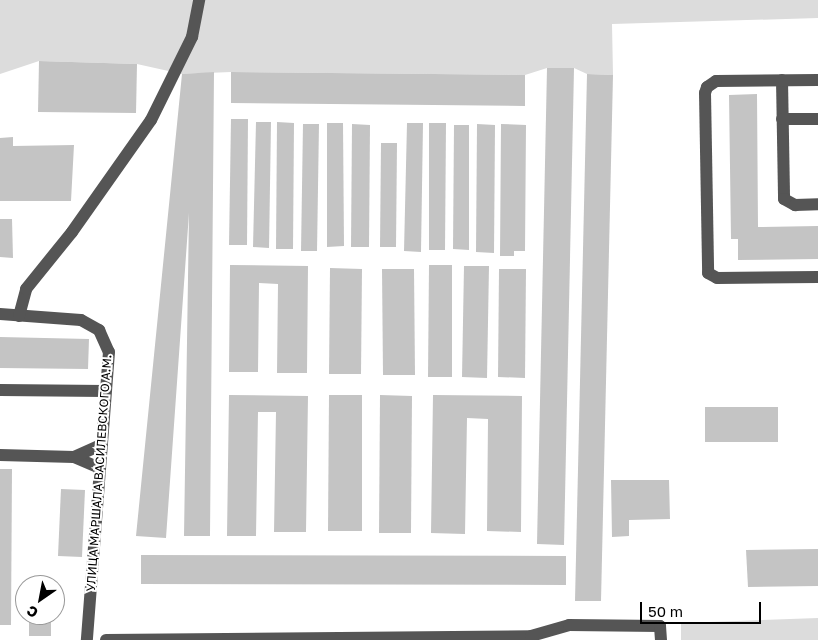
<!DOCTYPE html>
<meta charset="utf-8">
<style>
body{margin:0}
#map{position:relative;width:818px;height:640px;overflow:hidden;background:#fff;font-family:"Golos Text",sans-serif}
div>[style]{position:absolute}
.green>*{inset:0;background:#dcdcdc}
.building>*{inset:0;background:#c4c4c4}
.minor>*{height:12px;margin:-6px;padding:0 6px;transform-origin:6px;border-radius:6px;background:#555}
span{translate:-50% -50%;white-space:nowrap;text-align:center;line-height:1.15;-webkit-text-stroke:4px #fff;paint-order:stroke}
.street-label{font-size:12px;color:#000}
.north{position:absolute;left:15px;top:575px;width:50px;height:50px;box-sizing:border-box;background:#fff;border:1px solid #999;border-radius:50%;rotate:213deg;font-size:14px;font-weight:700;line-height:20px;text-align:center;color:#000}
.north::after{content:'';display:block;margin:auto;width:18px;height:22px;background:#000;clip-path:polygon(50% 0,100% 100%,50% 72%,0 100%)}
.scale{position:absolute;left:640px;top:602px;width:121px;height:22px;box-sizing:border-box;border:2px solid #000;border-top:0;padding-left:6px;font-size:15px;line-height:18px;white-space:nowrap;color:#000;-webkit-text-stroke:4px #fff;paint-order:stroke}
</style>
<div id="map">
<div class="green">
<div style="clip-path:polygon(0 0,818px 0,818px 18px,612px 24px,613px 75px,587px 74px,574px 68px,547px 68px,525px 75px,231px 72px,182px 74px,137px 64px,39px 61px,0 74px)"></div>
<div style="clip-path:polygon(818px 618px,818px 640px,681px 640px,681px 623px)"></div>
</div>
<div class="building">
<div style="clip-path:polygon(39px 61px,137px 64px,136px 113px,38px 112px)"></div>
<div style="clip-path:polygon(547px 68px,574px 68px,564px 545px,537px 544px)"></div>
<div style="clip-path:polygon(214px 72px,210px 536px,184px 536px,189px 213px,166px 538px,136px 536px,182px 74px)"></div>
<div style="clip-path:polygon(231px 72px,525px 75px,525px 106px,231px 103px)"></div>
<div style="clip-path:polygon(587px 74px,613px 75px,601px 601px,575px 601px)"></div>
<div style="clip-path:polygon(757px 94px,758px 227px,818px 226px,818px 259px,738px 260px,738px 239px,731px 239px,729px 95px)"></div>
<div style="clip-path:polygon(231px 119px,248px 119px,247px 245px,229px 245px)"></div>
<div style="clip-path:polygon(256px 122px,271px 122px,269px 248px,253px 247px)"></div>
<div style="clip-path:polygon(277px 122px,294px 123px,293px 249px,276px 249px)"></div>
<div style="clip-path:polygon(327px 123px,343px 123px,344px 246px,327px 247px)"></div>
<div style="clip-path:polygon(407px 123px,423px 123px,421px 252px,404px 251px)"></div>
<div style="clip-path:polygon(429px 123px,446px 123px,445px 250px,429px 250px)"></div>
<div style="clip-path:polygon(303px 124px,319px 124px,317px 251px,301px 251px)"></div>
<div style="clip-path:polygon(352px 124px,370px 125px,369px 247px,351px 247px)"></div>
<div style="clip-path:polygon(477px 124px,495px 125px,494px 253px,476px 252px)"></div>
<div style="clip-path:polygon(501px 124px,526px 125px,525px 251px,514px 251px,514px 256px,500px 256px)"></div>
<div style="clip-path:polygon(454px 125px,469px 125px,469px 250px,453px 249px)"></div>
<div style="clip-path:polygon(13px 137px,13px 146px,74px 145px,71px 201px,0 201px,0 138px)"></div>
<div style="clip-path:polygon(381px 143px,397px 143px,396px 247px,380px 247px)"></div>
<div style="clip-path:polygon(0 219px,12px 219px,13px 258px,0 257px)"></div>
<div style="clip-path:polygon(230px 265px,308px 266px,307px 373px,277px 373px,278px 284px,259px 283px,258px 372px,229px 372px)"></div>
<div style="clip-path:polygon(429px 265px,452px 265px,452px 377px,428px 377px)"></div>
<div style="clip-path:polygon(464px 266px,489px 266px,487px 378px,462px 377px)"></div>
<div style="clip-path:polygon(330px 268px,362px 269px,361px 374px,329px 374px)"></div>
<div style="clip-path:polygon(382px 269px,414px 269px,415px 375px,383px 375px)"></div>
<div style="clip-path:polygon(499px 269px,526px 269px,525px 378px,498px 377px)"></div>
<div style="clip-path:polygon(0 337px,89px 339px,88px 369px,0 368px)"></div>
<div style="clip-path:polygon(229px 395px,308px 396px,306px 532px,274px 532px,276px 412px,258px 412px,256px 536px,227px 536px)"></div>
<div style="clip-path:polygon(329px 395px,362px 395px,362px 531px,328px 531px)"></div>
<div style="clip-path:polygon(380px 395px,412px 396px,411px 533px,379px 533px)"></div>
<div style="clip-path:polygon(433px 395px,522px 396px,521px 532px,487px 531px,488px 419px,467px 418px,465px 534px,431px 533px)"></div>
<div style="clip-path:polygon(705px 407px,778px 407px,778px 442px,705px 442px)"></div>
<div style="clip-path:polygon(0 469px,12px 469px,11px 625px,0 625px)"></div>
<div style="clip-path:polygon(611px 480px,669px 480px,670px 519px,629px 520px,629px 536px,612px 537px)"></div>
<div style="clip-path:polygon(61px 489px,85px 490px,82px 557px,58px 556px)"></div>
<div style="clip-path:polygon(818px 549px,818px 586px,748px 587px,746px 550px)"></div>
<div style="clip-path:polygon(141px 555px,566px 556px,566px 585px,141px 584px)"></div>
<div style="clip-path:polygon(29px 581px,50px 581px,50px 585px,29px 585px)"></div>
<div style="clip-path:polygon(29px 615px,51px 615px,51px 636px,29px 636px)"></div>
</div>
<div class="minor">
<div style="left:782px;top:80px;width:119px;rotate:89deg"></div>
<div style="left:784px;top:199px;width:13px;rotate:29deg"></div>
<div style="left:795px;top:205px;width:23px;rotate:-2deg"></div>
<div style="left:818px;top:80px;width:102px;rotate:179.4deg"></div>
<div style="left:716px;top:81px;width:11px;rotate:146deg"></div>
<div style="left:707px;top:87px;width:6px;rotate:108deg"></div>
<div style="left:705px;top:93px;width:180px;rotate:89deg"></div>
<div style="left:708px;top:273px;width:10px;rotate:29deg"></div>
<div style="left:717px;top:278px;width:101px;rotate:-0.6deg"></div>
<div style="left:782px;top:119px;width:36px"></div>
<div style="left:0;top:314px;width:81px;rotate:4.2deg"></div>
<div style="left:81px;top:320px;width:21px;rotate:29deg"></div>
<div style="left:99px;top:330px;width:24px;rotate:66deg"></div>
<div style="left:109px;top:352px;width:289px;rotate:94.4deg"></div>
<div style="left:19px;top:316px;width:28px;rotate:-75deg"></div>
<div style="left:26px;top:289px;width:73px;rotate:-51.1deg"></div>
<div style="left:72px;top:232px;width:137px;rotate:-54.8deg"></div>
<div style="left:151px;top:120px;width:93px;rotate:-63.7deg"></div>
<div style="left:192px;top:37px;width:38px;rotate:-79deg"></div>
<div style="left:0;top:390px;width:105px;rotate:0.5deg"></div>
<div style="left:0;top:455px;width:74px;rotate:1.5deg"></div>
<div style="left:74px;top:457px;width:28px;rotate:23deg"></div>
<div style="left:74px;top:457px;width:30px;rotate:-24deg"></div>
<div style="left:106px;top:640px;width:425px;rotate:-0.5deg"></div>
<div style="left:531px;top:636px;width:40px;rotate:-16deg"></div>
<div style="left:569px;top:625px;width:91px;rotate:0.6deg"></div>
<div style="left:660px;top:626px;width:14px;rotate:86deg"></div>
</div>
<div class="street-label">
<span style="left:99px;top:473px;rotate:-86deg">УЛИЦА МАРШАЛА ВАСИЛЕВСКОГО А.М.</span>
</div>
<div class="north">С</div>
<div class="scale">50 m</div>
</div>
